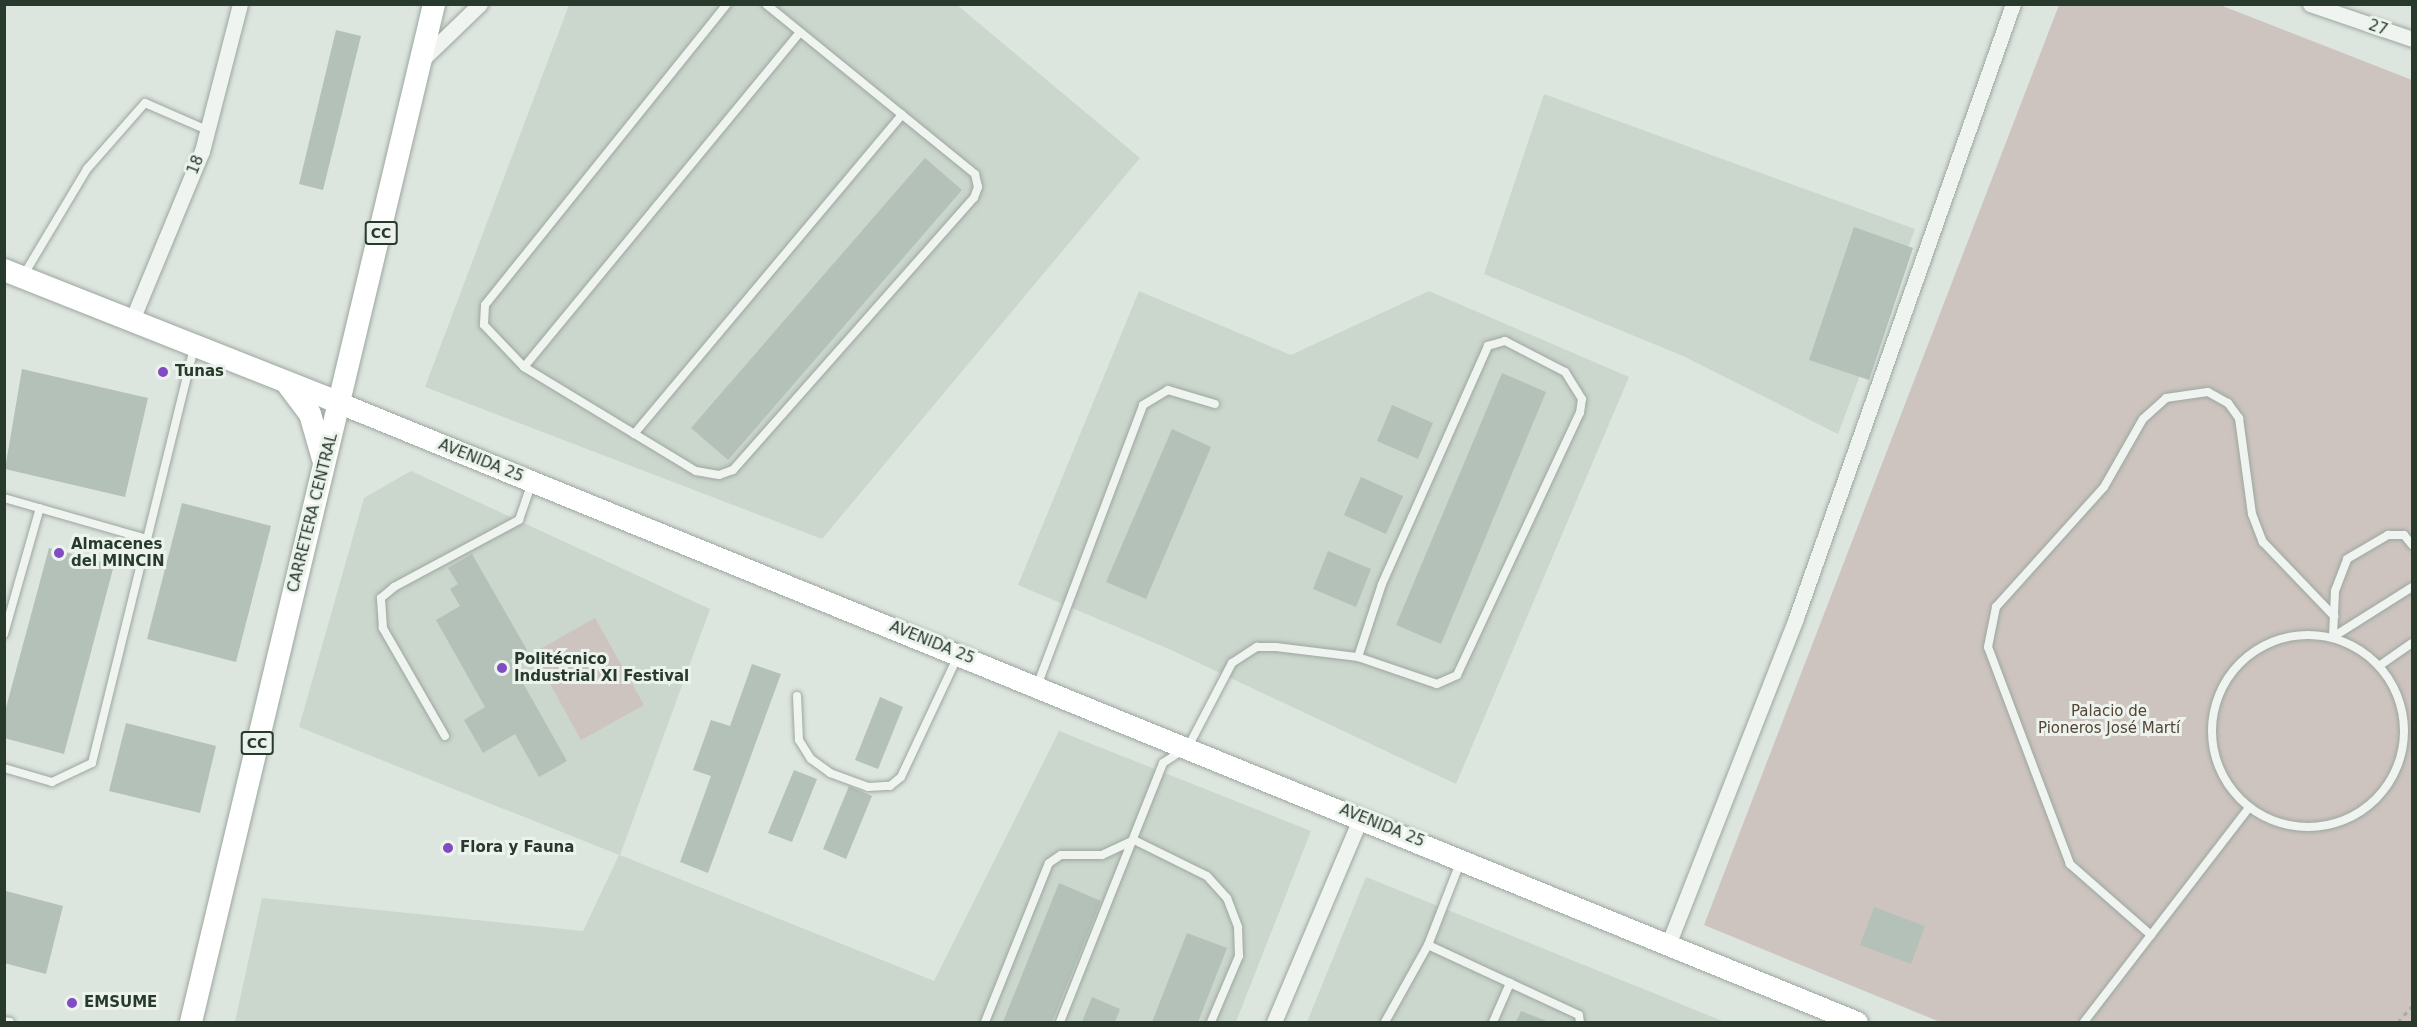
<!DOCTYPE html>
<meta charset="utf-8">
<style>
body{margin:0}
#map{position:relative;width:2417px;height:1027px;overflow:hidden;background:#dde5df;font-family:"DejaVu Sans",sans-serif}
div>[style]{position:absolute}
.built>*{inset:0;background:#cbd6cd}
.green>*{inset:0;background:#cec4bf}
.building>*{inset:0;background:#b4c1b8}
.path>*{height:3px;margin-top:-1.5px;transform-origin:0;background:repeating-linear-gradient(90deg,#a3ada6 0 4.5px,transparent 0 9px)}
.roads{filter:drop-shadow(0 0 2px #9ca79f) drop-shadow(0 0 2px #9ca79f)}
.lane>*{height:8px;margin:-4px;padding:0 4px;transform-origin:4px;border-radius:4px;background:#eff4f0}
.lane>.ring{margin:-4px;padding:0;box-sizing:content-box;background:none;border:8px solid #eff4f0;border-radius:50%}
.street>*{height:15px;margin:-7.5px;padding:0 7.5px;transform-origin:7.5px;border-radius:7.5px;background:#eff4f0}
.secondary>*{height:21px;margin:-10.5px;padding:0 10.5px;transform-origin:10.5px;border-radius:10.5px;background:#fff}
.primary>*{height:22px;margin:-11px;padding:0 11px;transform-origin:11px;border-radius:11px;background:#fff}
.dots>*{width:16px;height:16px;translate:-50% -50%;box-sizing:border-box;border:3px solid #ecf3ed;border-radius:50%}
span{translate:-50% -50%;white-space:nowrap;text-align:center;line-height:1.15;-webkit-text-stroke:6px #ecf3ed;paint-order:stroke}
.shield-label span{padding:2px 4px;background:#ecf3ed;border:2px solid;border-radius:4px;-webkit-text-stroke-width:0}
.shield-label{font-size:14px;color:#283a2c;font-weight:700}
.street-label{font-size:15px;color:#283a2c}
.poi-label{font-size:15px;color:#283a2c;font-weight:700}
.left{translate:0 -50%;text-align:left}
.park-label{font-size:15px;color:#554336}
.frame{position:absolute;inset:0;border:6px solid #283a2c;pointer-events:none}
</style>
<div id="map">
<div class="built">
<div style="clip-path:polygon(569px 5px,957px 5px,1140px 158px,822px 539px,425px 387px)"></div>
<div style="clip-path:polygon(1544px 94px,1915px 229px,1838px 434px,1683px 356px,1484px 274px)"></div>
<div style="clip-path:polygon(1139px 291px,1291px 355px,1429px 291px,1629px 377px,1456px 784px,1169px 649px,1018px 585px)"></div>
<div style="clip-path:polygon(411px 471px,710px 609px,620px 855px,934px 981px,1059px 731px,1311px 831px,1236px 1022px,235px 1022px,262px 898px,583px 931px,619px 855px,299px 727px,364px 498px)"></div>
<div style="clip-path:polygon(1366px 877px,1725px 1022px,1307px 1022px)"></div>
</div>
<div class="green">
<div style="clip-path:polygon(2059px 5px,2220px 5px,2412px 80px,2412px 1022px,1940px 1022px,1704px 925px)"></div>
<div style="clip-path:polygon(595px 618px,644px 705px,581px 740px,533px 653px)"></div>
</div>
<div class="building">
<div style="clip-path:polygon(336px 30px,361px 36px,323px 190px,299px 184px)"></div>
<div style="clip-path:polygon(925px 158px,962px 190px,728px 460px,691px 428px)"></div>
<div style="clip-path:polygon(1854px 227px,1913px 248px,1869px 380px,1809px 360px)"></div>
<div style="clip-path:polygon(22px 369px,148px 398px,125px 497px,5px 469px)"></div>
<div style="clip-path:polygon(1502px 373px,1546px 392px,1441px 644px,1396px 625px)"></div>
<div style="clip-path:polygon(1392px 405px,1433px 423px,1418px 459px,1377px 441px)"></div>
<div style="clip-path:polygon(1172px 429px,1211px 447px,1146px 599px,1106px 582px)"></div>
<div style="clip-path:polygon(1361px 477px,1403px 496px,1386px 534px,1344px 515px)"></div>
<div style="clip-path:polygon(182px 503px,271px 526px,236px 662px,147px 639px)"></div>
<div style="clip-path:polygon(49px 548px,114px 565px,64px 754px,4px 738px,4px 715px)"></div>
<div style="clip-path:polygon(1328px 551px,1371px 569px,1356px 607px,1313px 589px)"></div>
<div style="clip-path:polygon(472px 554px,527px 650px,510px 660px,567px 761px,539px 777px,515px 734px,483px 753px,464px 720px,485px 707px,436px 620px,460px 606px,450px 589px,458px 584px,448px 568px)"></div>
<div style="clip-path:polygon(752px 664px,781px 674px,708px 873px,680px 862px,711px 776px,693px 770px,711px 720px,730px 726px)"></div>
<div style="clip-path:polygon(880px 697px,903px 707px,878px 769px,855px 760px)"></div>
<div style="clip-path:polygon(126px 723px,216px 746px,200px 813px,109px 791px)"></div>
<div style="clip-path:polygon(794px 770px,817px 779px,792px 842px,768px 833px)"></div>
<div style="clip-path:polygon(849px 786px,872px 796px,846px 859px,823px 849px)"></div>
<div style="clip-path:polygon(1059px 883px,1101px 901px,1052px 1022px,1003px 1022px)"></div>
<div style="clip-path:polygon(6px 891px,63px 906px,46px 974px,4px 963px)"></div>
<div style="clip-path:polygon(1874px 907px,1925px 926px,1911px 964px,1860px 945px)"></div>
<div style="clip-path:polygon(1187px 933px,1227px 948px,1198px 1022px,1152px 1022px)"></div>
<div style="clip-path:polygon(1092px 997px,1120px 1009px,1115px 1022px,1082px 1022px)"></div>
<div style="clip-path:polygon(1521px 1011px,1549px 1022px,1516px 1022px)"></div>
</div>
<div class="path">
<div style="left:2398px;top:1022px;width:21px;rotate:-49deg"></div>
</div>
<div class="roads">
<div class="lane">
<div style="left:727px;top:4px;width:386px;rotate:128.8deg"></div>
<div style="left:485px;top:305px;width:20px;rotate:93deg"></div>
<div style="left:484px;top:325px;width:58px;rotate:46.4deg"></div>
<div style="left:524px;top:367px;width:201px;rotate:31.2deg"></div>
<div style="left:696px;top:471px;width:23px;rotate:10deg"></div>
<div style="left:719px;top:475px;width:15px;rotate:-20deg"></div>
<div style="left:733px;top:470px;width:363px;rotate:-48.5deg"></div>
<div style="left:974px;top:198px;width:12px;rotate:-70deg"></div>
<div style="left:978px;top:187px;width:13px;rotate:-103deg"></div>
<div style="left:975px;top:174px;width:269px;rotate:-140.9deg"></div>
<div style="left:23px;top:276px;width:125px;rotate:-59.1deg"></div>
<div style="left:87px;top:169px;width:88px;rotate:-48.7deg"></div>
<div style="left:145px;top:103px;width:68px;rotate:23.5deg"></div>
<div style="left:524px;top:367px;width:434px;rotate:-50.5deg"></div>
<div style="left:634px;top:434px;width:417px;rotate:-50deg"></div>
<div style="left:4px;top:498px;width:149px;rotate:16deg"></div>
<div style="left:4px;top:634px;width:131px;rotate:-74.1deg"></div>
<div class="ring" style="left:2212px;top:635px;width:184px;height:184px"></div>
<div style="left:2333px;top:637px;width:46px;rotate:-87.5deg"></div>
<div style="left:2335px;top:591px;width:34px;rotate:-69deg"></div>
<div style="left:2347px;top:559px;width:48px;rotate:-30.3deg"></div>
<div style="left:2388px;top:535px;width:16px"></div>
<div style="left:2404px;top:535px;width:13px;rotate:51deg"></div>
<div style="left:2333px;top:637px;width:93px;rotate:-32.3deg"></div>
<div style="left:2379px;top:666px;width:40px;rotate:-34.9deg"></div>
<div style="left:1037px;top:686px;width:300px;rotate:-69.3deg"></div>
<div style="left:1143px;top:405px;width:29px;rotate:-31deg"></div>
<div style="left:1168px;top:390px;width:49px;rotate:16.6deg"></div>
<div style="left:797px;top:696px;width:44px;rotate:87.4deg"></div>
<div style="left:799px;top:740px;width:22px;rotate:58deg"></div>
<div style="left:811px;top:759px;width:24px;rotate:36deg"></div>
<div style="left:830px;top:773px;width:40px;rotate:20.2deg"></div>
<div style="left:868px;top:787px;width:22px;rotate:-3deg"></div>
<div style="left:890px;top:786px;width:14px;rotate:-39deg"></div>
<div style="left:901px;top:777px;width:134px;rotate:-64.8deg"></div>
<div style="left:445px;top:736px;width:125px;rotate:-119.9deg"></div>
<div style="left:383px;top:628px;width:30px;rotate:-94deg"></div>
<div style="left:381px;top:598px;width:17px;rotate:-40deg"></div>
<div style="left:394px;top:587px;width:142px;rotate:-28.2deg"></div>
<div style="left:519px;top:520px;width:39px;rotate:-71deg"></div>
<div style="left:4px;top:768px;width:50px;rotate:16.3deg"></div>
<div style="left:52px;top:782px;width:44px;rotate:-25.4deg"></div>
<div style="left:92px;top:763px;width:428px;rotate:-76.2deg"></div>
<div style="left:1134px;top:840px;width:81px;rotate:26.3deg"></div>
<div style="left:1207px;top:876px;width:30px;rotate:48deg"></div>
<div style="left:1227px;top:898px;width:31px;rotate:69deg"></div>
<div style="left:1238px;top:927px;width:29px;rotate:88deg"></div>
<div style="left:1239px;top:956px;width:72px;rotate:113deg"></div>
<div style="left:2151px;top:935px;width:108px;rotate:-138.8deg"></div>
<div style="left:2070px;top:864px;width:232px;rotate:-110.7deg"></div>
<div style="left:1988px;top:647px;width:41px;rotate:-78.7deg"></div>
<div style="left:1996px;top:607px;width:161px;rotate:-48deg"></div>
<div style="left:2104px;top:487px;width:78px;rotate:-60.2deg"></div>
<div style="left:2143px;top:419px;width:31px;rotate:-42deg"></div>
<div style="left:2166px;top:398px;width:42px;rotate:-8.1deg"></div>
<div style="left:2208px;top:392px;width:23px;rotate:29deg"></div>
<div style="left:2228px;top:403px;width:19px;rotate:54deg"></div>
<div style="left:2239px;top:418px;width:97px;rotate:82.3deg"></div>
<div style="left:2252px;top:514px;width:30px;rotate:69deg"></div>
<div style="left:2263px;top:542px;width:103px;rotate:46.2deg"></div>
<div style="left:1428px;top:945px;width:166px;rotate:24.9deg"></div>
<div style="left:1579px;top:1015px;width:7px;rotate:82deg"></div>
<div style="left:4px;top:1021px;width:6px;rotate:9deg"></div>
<div style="left:985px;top:1022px;width:171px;rotate:-68.1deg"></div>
<div style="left:1049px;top:863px;width:14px;rotate:-34deg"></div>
<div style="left:1061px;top:855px;width:41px"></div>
<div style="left:1102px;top:855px;width:35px;rotate:-25deg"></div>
<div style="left:1060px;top:1022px;width:279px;rotate:-68.3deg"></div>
<div style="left:1163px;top:763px;width:30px;rotate:-33deg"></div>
<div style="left:1188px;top:747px;width:95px;rotate:-62.4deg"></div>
<div style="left:1232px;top:663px;width:30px;rotate:-33deg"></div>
<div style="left:1257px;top:647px;width:19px"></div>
<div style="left:1276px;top:647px;width:83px;rotate:7deg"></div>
<div style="left:1358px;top:657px;width:83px;rotate:18.9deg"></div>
<div style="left:1437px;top:684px;width:22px;rotate:-24deg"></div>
<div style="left:1457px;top:675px;width:289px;rotate:-64.9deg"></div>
<div style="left:1580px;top:413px;width:14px;rotate:-82deg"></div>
<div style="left:1582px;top:399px;width:32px;rotate:-122deg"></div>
<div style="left:1565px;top:372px;width:68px;rotate:-152.7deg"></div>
<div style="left:1505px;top:341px;width:18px;rotate:164deg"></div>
<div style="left:1488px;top:346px;width:261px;rotate:114deg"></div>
<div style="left:1382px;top:584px;width:77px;rotate:108.2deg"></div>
<div style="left:1385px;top:1022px;width:88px;rotate:-60.8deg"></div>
<div style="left:1428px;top:945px;width:88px;rotate:-68.7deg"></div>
<div style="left:1493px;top:1022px;width:43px;rotate:-66.4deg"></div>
<div style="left:2084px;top:1022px;width:270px;rotate:-52.4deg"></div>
</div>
<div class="street">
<div style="left:2310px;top:4px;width:108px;rotate:18.9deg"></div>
<div style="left:423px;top:59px;width:79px;rotate:-44deg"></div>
<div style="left:132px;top:320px;width:183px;rotate:-67.5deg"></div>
<div style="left:202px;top:151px;width:152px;rotate:-75.5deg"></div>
<div style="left:1668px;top:945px;width:351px;rotate:-68.6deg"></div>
<div style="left:1796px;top:618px;width:651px;rotate:-70.54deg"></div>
<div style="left:1274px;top:1022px;width:223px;rotate:-67deg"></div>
</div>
<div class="secondary">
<div style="left:342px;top:404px;width:1636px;rotate:22.19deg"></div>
</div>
<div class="primary">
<div style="left:4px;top:270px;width:364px;rotate:21.6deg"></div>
<div style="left:288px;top:385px;width:36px;rotate:53deg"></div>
<div style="left:310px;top:414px;width:47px;rotate:73.9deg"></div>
<div style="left:191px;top:1022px;width:1047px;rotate:-76.57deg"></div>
</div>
</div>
<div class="dots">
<div style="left:163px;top:372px;background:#814bc1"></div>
<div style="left:59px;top:553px;background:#814bc1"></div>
<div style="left:502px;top:668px;background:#814bc1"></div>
<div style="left:448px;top:848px;background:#814bc1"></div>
<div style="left:72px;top:1003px;background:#814bc1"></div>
</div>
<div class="shield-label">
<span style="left:381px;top:233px">CC</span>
<span style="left:257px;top:743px">CC</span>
</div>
<div class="street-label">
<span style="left:2378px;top:28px;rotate:19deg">27</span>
<span style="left:196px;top:165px;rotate:-68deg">18</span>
<span style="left:481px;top:461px;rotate:22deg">AVENIDA 25</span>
<span style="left:313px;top:513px;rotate:-76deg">CARRETERA CENTRAL</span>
<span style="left:932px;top:643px;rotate:22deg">AVENIDA 25</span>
<span style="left:1382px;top:826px;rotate:22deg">AVENIDA 25</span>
</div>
<div class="poi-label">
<span class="left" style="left:175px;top:372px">Tunas</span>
<span class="left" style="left:71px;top:553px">Almacenes<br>del MINCIN</span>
<span class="left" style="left:514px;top:668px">Politécnico<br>Industrial XI Festival</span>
<span class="left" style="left:460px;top:848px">Flora y Fauna</span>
<span class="left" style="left:84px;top:1003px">EMSUME</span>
</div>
<div class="park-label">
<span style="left:2109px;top:720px">Palacio de<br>Pioneros José Martí</span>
</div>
<div class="frame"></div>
</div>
